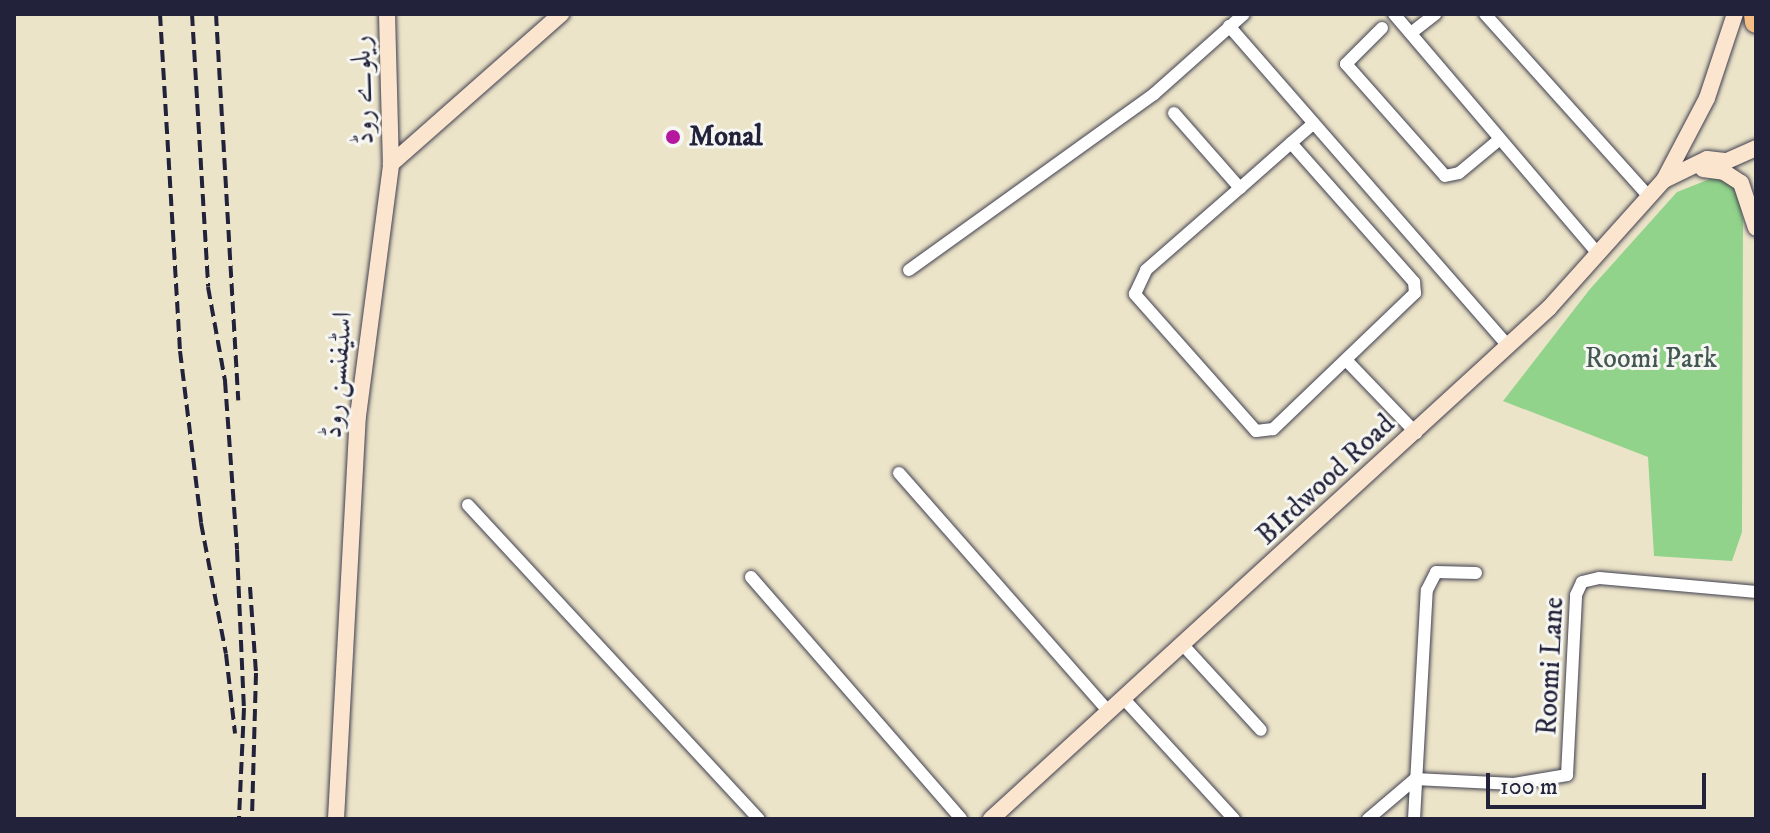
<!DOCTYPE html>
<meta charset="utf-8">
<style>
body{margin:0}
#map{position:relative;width:1770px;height:833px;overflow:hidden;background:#ece4c8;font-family:"IM FELL DW Pica",Amiri,serif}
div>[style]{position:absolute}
.green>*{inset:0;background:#91d38b}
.roads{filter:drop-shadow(0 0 2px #403f50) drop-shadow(0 0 2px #403f50)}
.street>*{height:12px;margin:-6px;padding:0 6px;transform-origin:6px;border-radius:6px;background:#fff}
.secondary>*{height:16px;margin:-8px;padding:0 8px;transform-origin:8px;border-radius:8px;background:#fbe5cf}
.highway>*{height:22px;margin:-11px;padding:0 11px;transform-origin:11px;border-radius:11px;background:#f6be87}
.rail>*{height:4px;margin-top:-2px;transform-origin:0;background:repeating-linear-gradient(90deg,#22223b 0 12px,transparent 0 18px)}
.dots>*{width:22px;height:22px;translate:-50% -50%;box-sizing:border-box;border:4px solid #f6f6f2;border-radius:50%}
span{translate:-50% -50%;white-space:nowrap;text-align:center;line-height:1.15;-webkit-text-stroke:6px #f6f6f2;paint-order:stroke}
.street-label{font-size:28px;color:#22223b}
.poi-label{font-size:28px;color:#22223b;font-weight:700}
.left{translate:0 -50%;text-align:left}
.park-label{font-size:28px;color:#435753}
.frame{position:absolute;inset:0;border:16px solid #22223b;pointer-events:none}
.scale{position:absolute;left:1486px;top:773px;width:220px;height:36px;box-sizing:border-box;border:4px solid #22223b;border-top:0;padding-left:10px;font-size:24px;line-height:28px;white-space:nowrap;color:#22223b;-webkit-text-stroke:6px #f6f6f2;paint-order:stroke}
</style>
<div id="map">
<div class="green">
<div style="clip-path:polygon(1720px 175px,1736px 185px,1743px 220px,1742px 532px,1732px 561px,1654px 556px,1648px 457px,1503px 401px,1590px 289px,1677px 192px)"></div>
</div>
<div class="roads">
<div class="street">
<div style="left:1394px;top:14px;width:315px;rotate:49.6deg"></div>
<div style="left:1485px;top:14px;width:246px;rotate:48.1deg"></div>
<div style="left:1229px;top:26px;width:425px;rotate:48.9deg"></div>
<div style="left:1382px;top:28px;width:51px;rotate:135deg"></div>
<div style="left:1346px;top:64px;width:149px;rotate:48.5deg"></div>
<div style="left:1445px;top:176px;width:14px;rotate:-12deg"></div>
<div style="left:1459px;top:173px;width:53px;rotate:-39.7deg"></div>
<div style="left:1411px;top:33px;width:31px;rotate:-38deg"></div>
<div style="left:1174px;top:113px;width:100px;rotate:48.7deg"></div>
<div style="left:1291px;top:143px;width:186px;rotate:48.5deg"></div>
<div style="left:1414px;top:282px;width:11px;rotate:85deg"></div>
<div style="left:1415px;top:293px;width:197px;rotate:136.2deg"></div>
<div style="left:1273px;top:429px;width:17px;rotate:173deg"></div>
<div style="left:1256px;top:431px;width:183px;rotate:-131.5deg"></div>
<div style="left:1135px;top:294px;width:26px;rotate:-65deg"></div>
<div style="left:1146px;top:270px;width:125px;rotate:-41.1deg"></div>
<div style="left:1240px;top:188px;width:68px;rotate:-41.4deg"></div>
<div style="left:1291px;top:143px;width:30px;rotate:-41deg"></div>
<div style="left:909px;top:270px;width:302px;rotate:-35.7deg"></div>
<div style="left:1154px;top:94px;width:120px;rotate:-41.6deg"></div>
<div style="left:1347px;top:361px;width:100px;rotate:46.2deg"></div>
<div style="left:899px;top:473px;width:318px;rotate:48.7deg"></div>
<div style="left:468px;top:505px;width:428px;rotate:47.2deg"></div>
<div style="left:751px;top:577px;width:320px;rotate:49deg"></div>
<div style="left:1183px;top:645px;width:115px;rotate:47.5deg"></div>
<div style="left:1124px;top:699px;width:163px;rotate:47.5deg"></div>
<div style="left:1368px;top:819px;width:62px;rotate:-40.4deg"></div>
<div style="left:1415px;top:779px;width:99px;rotate:2.9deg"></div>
<div style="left:1514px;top:784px;width:54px;rotate:-9.6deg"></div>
<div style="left:1567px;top:775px;width:180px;rotate:-87.1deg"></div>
<div style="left:1576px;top:595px;width:14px;rotate:-65deg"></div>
<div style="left:1582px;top:582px;width:18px;rotate:-13deg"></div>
<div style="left:1600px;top:578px;width:157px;rotate:5.1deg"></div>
<div style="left:1414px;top:819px;width:229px;rotate:-86.8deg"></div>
<div style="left:1427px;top:590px;width:20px;rotate:-63deg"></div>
<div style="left:1436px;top:572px;width:40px;rotate:1.4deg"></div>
</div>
<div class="secondary">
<div style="left:387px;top:14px;width:150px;rotate:88.5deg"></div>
<div style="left:1703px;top:169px;width:21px;rotate:8deg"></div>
<div style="left:1724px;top:172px;width:20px;rotate:33deg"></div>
<div style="left:1741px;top:183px;width:47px;rotate:71.6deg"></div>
<div style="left:1664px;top:180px;width:93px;rotate:-62.3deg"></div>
<div style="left:1707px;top:98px;width:89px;rotate:-71.6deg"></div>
<div style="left:336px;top:819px;width:404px;rotate:-86.9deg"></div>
<div style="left:358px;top:416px;width:254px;rotate:-82.5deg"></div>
<div style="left:391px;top:164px;width:227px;rotate:-41.4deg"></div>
<div style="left:991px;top:819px;width:757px;rotate:-42.48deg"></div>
<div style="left:1549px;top:308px;width:172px;rotate:-48.1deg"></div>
<div style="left:1664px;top:180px;width:48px;rotate:-26deg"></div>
<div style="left:1707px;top:159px;width:20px;rotate:6deg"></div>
<div style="left:1727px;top:161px;width:32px;rotate:-24deg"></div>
</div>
<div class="highway">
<div style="left:1755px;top:14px;width:8px;rotate:83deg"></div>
</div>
</div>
<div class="rail">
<div style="left:160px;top:14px;width:338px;rotate:86.6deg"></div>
<div style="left:180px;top:351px;width:173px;rotate:83deg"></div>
<div style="left:201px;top:523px;width:133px;rotate:79.2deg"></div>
<div style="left:226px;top:654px;width:80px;rotate:83.5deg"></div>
<div style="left:192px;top:14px;width:273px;rotate:86.6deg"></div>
<div style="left:208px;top:287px;width:96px;rotate:79.7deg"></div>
<div style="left:225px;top:381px;width:169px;rotate:85.9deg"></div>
<div style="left:237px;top:550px;width:158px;rotate:87.5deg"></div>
<div style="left:244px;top:708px;width:111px;rotate:92.6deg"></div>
<div style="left:216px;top:14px;width:387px;rotate:86.7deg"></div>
<div style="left:250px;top:587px;width:86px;rotate:86deg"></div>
<div style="left:256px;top:673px;width:146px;rotate:91.6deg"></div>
</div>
<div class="dots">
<div style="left:673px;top:137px;background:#b5179e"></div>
</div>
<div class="street-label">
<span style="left:363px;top:90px;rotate:-92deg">ریلوے روڈ</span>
<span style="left:338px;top:375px;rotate:-85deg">اسٹیفنسن روڈ</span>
<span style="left:1326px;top:480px;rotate:-43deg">BIrdwood Road</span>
<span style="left:1551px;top:666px;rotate:-87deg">Roomi Lane</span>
</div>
<div class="poi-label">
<span class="left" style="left:689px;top:137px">Monal</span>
</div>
<div class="park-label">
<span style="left:1651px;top:359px">Roomi Park</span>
</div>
<div class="frame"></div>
<div class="scale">100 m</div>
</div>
